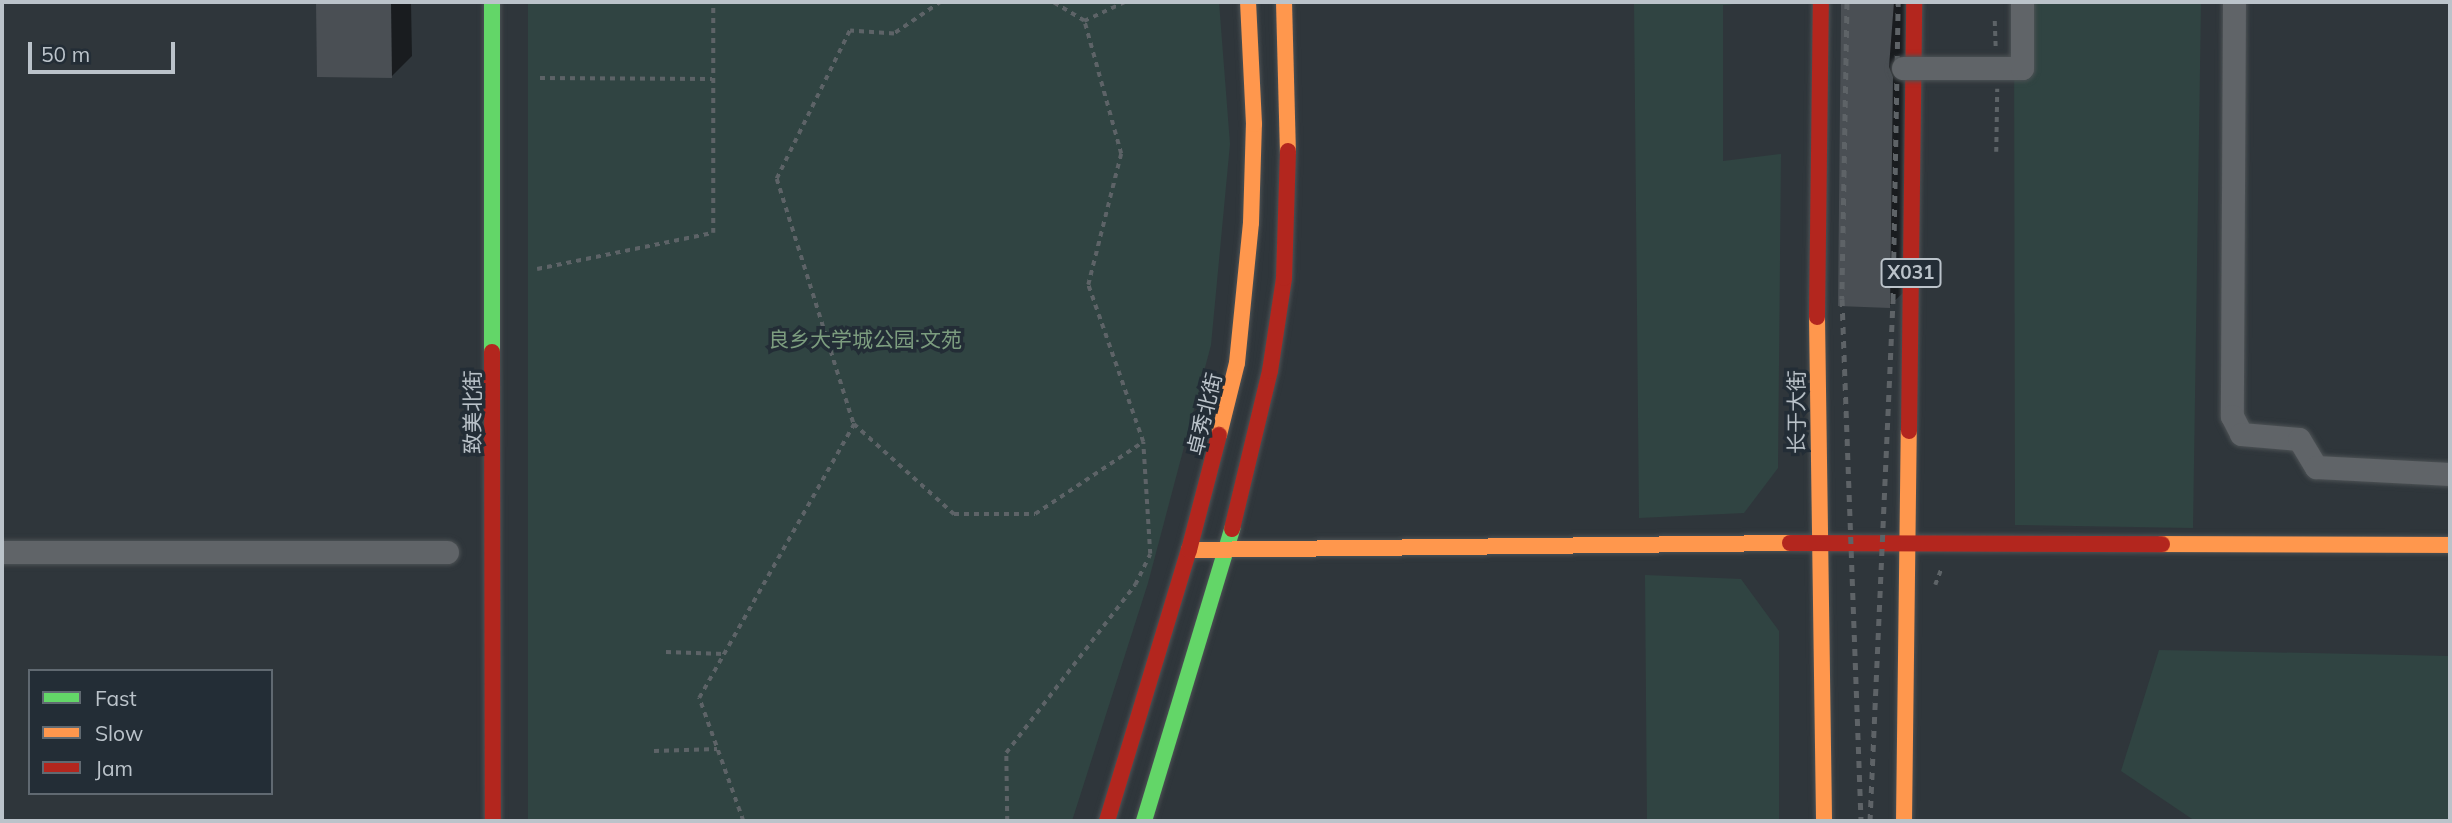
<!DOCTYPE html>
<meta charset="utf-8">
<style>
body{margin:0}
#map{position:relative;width:2452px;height:823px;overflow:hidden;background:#2f363b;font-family:Mulish,"Noto Sans SC",sans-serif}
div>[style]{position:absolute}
.green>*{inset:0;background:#304442}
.shadow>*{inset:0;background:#0007}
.building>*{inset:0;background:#4a4f54}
.path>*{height:3.5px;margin-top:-1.75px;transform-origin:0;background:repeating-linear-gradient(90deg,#5d6367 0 5px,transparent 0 10px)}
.roads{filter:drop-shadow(0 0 2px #4d5255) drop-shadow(0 0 2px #4d5255)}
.street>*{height:23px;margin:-11.5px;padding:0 11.5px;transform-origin:11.5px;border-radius:11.5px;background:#606468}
.fast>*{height:16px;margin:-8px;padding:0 8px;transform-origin:8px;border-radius:8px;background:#63d668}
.slow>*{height:16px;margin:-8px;padding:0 8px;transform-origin:8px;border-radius:8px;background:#ff974d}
.jam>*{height:16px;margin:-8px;padding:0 8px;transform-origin:8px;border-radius:8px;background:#b3261e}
.rail>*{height:5px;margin-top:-2.5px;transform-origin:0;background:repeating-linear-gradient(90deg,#5e6367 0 7px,transparent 0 14px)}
.bridges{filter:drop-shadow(0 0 2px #4d5255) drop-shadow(0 0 2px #4d5255)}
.street-bridge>*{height:23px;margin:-11.5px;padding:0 11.5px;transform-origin:11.5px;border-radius:11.5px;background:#606468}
span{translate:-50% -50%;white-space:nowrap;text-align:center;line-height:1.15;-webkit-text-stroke:7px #232d36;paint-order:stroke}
.shield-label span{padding:2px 5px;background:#232d36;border:2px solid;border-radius:5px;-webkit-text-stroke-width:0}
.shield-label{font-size:19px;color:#bbc3ca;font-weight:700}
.park-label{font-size:21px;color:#7c9d7f}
.street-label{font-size:21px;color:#bbc3ca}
.frame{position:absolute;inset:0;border:4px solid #bbc3ca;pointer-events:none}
.legend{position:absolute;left:28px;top:669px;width:245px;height:126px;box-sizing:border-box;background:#232d36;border:2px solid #606971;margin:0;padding:9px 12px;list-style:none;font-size:21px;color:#bbc3ca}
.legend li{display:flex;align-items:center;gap:14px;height:35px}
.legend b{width:35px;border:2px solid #606971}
.scale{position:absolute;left:28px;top:42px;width:147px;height:32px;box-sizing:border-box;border:4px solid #bbc3ca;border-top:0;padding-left:9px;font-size:21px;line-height:24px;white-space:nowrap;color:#bbc3ca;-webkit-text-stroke:5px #232d36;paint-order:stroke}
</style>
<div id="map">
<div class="green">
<div style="clip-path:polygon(528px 2px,1219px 2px,1230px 144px,1211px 345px,1148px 583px,1072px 821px,528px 821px)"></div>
<div style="clip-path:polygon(1634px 2px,1763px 2px,1723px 5px,1723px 161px,1781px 154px,1778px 468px,1744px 513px,1639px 518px)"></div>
<div style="clip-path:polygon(2014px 2px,2201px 2px,2193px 528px,2015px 525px)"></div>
<div style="clip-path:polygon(1645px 575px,1741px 579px,1779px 631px,1779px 821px,1647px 821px)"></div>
<div style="clip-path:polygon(2159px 650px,2450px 656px,2450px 821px,2195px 821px,2121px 771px)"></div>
</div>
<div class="shadow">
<div style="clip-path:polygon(318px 2px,411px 2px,412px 56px,392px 76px,318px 75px)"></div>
<div style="clip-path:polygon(1841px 2px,1906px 2px,1904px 292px,1889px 306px,1839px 305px)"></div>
</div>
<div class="building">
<div style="clip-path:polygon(316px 2px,391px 2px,392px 78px,317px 77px)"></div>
<div style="clip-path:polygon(1841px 2px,1894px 2px,1889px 67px,1893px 77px,1890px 308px,1838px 306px)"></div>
</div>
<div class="path">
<div style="left:941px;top:2px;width:57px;rotate:145.8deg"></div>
<div style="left:894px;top:34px;width:44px;rotate:-176.1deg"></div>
<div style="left:850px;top:31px;width:165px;rotate:116.3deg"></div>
<div style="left:777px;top:179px;width:257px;rotate:72.6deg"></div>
<div style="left:854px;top:424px;width:135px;rotate:42deg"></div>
<div style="left:954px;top:514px;width:81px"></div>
<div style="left:1035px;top:514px;width:130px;rotate:-33.7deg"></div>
<div style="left:1143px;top:442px;width:166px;rotate:-109.3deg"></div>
<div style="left:1088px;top:285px;width:135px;rotate:-75.9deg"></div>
<div style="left:1121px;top:154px;width:138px;rotate:-105.5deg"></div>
<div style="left:1084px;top:21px;width:37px;rotate:-149deg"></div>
<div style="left:1084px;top:21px;width:45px;rotate:-24.9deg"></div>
<div style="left:1995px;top:21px;width:26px;rotate:88deg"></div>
<div style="left:540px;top:78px;width:172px;rotate:0.3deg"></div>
<div style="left:1996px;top:152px;width:63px;rotate:-89.1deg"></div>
<div style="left:537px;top:269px;width:180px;rotate:-11.6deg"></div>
<div style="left:713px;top:233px;width:231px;rotate:-90deg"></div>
<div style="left:1935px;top:585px;width:17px;rotate:-69deg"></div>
<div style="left:666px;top:652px;width:58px;rotate:2deg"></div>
<div style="left:654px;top:751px;width:63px;rotate:-1.8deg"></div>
<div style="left:743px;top:821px;width:131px;rotate:-109.7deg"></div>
<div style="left:699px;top:698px;width:315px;rotate:-60.5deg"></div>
<div style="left:1007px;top:821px;width:68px;rotate:-90.8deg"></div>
<div style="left:1006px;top:753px;width:212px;rotate:-52.5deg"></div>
<div style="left:1135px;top:585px;width:34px;rotate:-64deg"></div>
<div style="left:1150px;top:554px;width:112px;rotate:-93.6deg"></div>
</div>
<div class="roads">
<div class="street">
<div style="left:2234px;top:2px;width:414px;rotate:90.3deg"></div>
<div style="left:2232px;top:416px;width:20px;rotate:63deg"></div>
<div style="left:2241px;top:434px;width:58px;rotate:4.9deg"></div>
<div style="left:2299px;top:439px;width:33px;rotate:59deg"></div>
<div style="left:2316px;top:467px;width:134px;rotate:3deg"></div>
<div style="left:2px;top:552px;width:445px"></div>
</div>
<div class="fast">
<div style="left:492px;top:2px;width:350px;rotate:90deg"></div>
<div style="left:1144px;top:821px;width:305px;rotate:-73.2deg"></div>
</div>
<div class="slow">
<div style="left:1284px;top:2px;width:149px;rotate:88.5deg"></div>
<div style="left:1817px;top:317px;width:504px;rotate:89.2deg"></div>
<div style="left:1219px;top:435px;width:74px;rotate:-76deg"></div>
<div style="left:1237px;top:363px;width:141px;rotate:-84.3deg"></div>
<div style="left:1251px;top:223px;width:99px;rotate:-88.3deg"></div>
<div style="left:1254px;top:124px;width:122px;rotate:-92.8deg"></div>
<div style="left:2162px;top:544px;width:288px;rotate:0.2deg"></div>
<div style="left:1189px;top:550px;width:601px;rotate:-0.67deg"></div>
<div style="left:1904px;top:821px;width:390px;rotate:-89.3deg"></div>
</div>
<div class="jam">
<div style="left:1817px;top:317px;width:315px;rotate:-89.3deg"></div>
<div style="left:492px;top:352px;width:469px;rotate:89.9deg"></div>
<div style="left:1909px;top:431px;width:429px;rotate:-89.3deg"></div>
<div style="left:1232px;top:529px;width:163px;rotate:-76.5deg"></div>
<div style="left:1270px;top:371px;width:94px;rotate:-81.4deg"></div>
<div style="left:1284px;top:278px;width:127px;rotate:-88.2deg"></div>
<div style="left:1790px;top:543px;width:372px;rotate:0.2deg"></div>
<div style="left:1107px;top:821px;width:283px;rotate:-73.2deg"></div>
<div style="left:1189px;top:550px;width:119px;rotate:-75.4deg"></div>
</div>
</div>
<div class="rail">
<div style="left:1847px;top:2px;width:297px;rotate:91deg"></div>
<div style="left:1842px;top:299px;width:521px;rotate:87.91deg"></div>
<div style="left:1870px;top:821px;width:522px;rotate:-87.47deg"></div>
<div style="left:1893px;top:300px;width:298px;rotate:-89deg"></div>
</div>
<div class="bridges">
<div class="street-bridge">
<div style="left:1903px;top:68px;width:119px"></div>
<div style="left:2022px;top:68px;width:66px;rotate:-90deg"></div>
</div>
</div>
<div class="shield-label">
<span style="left:1911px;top:273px">X031</span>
</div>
<div class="park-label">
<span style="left:865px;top:339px">良乡大学城公园·文苑</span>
</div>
<div class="street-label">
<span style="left:472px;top:412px;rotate:-90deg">致美北街</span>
<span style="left:1796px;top:412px;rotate:-90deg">长于大街</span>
<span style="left:1204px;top:414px;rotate:-76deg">卓秀北街</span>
</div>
<div class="frame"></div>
<ul class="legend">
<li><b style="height:9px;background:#63d668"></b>Fast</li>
<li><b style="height:9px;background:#ff974d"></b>Slow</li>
<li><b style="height:9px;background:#b3261e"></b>Jam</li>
</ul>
<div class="scale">50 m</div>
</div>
